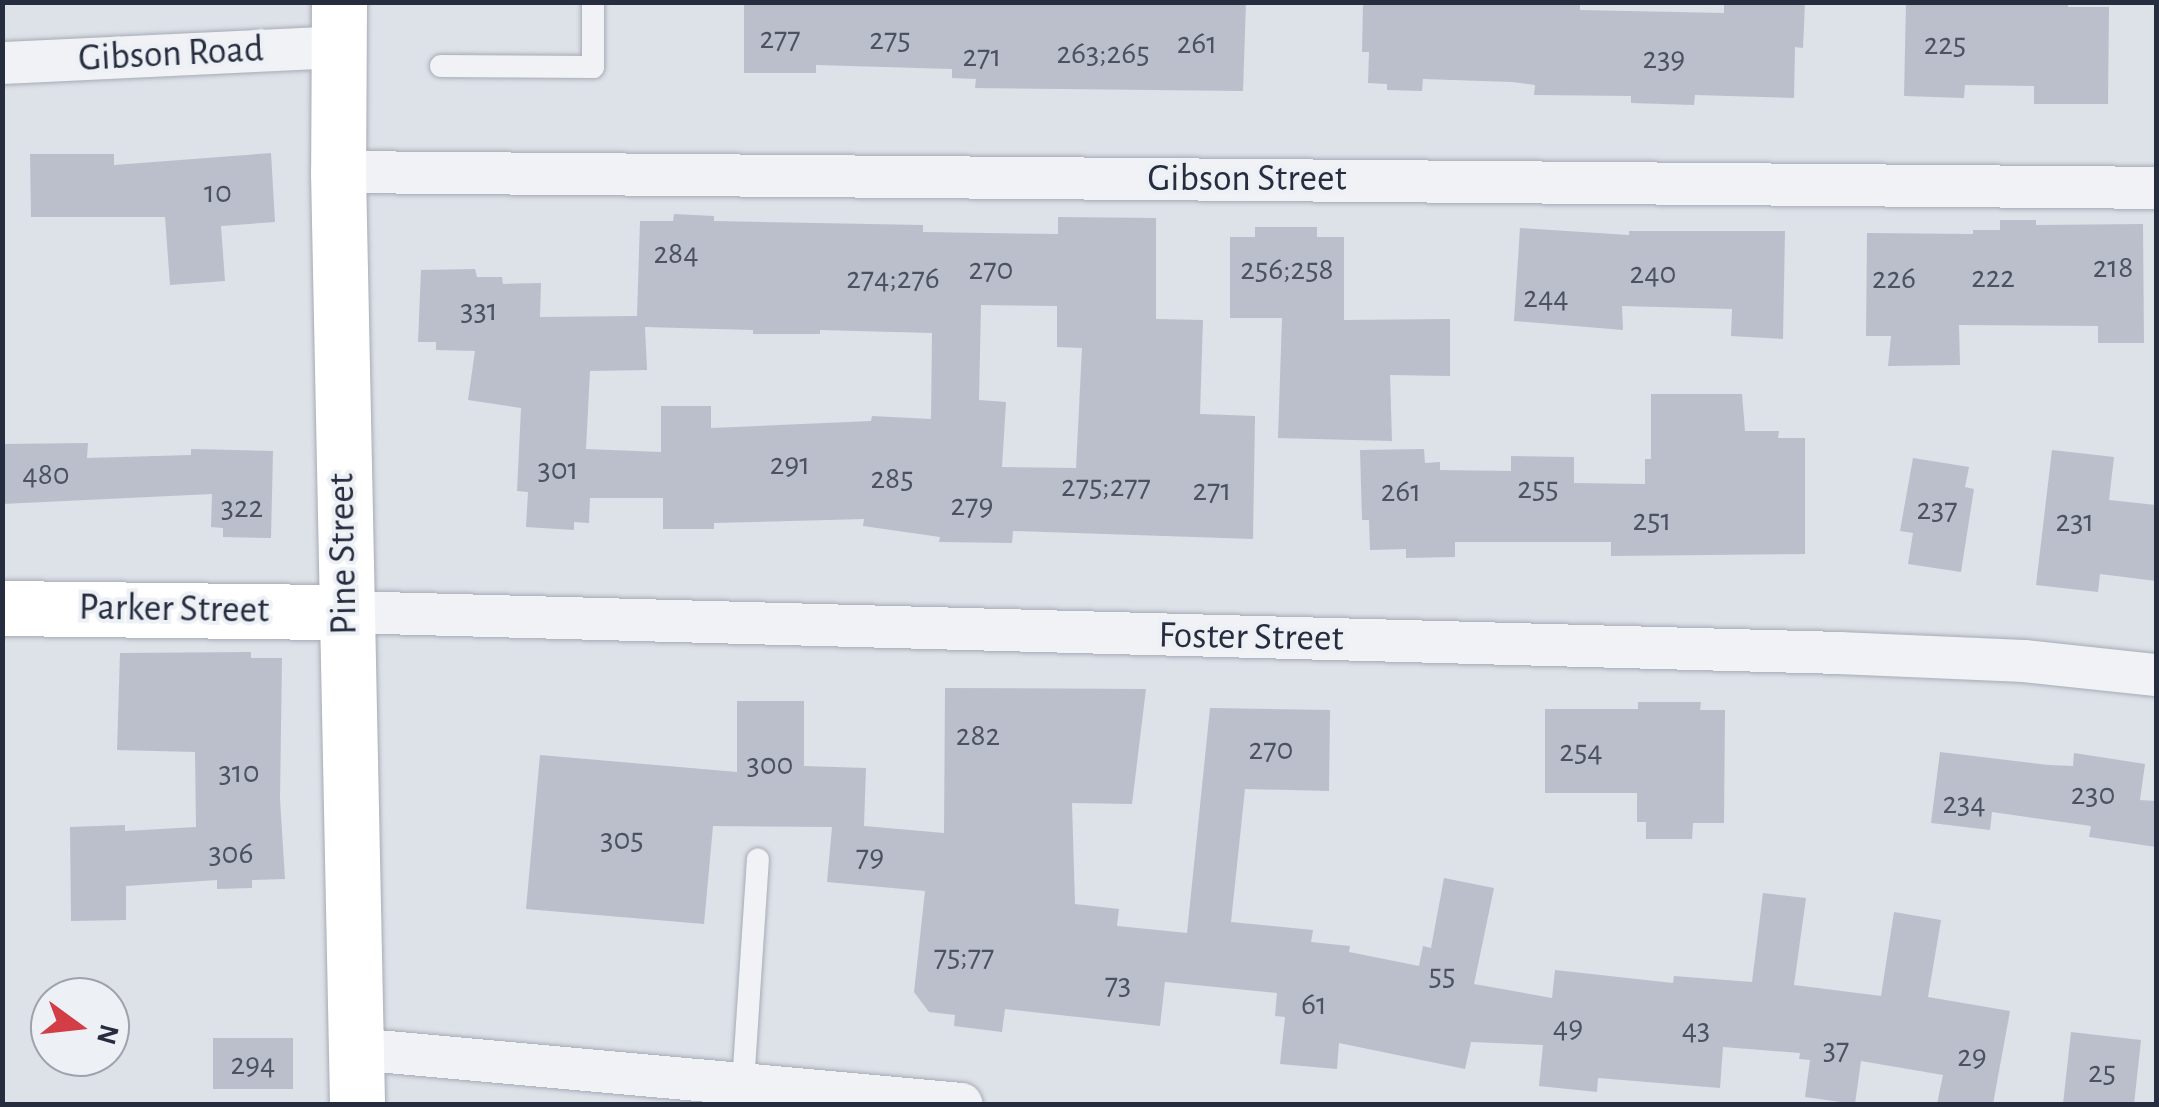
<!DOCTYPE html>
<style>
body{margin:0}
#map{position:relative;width:2159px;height:1107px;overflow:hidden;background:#dde1e8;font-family:"Alegreya Sans",sans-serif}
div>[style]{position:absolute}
.building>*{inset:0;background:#bbbfcb}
.roads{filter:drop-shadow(0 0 2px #a6abb5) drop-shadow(0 0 2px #a6abb5)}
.lane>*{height:22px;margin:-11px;padding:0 11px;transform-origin:11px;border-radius:11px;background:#f0f2f6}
.street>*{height:42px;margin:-21px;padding:0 21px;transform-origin:21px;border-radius:21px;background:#f0f2f6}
.secondary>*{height:55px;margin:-27.5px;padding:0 27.5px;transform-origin:27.5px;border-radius:27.5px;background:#fff}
span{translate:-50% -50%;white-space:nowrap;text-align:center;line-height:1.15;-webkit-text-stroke:8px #edf0f5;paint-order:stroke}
.number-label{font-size:32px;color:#4b5262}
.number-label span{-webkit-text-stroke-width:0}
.street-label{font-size:38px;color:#262d3f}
.frame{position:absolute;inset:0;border:5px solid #262d3f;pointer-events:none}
.north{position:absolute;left:30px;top:977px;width:100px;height:100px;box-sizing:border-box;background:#edf0f5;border:2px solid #9da2ac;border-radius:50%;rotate:105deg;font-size:28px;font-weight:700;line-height:40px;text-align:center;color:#262d3f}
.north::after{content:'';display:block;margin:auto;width:35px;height:45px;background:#d23d46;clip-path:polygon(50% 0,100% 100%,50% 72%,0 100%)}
</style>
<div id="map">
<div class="building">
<div style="clip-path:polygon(744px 2px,1246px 2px,1243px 91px,975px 88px,976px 79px,952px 78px,952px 69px,816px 65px,816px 73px,744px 73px)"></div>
<div style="clip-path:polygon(1724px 2px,1805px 2px,1803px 48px,1795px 47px,1794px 98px,1695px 95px,1694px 105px,1631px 103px,1631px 96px,1534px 95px,1535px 85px,1512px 82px,1423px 79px,1422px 91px,1387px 90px,1387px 84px,1368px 83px,1369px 52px,1362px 52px,1363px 3px,1580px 4px,1580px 10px,1724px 13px)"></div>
<div style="clip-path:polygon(1906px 2px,2068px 2px,2068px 7px,2109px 7px,2108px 104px,2034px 104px,2034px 86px,1965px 85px,1964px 98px,1904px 96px)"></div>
<div style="clip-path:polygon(271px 153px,275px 222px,221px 226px,225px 281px,170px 285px,165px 217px,31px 217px,30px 154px,114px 154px,114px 165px)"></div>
<div style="clip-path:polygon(evenodd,674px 214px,714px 216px,714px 221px,923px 225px,923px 232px,1058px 234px,1058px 217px,1156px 218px,1156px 319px,1203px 320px,1200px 414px,1255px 416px,1253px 539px,1013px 531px,1012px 543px,939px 542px,940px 537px,863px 526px,864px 519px,714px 523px,714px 529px,663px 529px,663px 498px,590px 498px,589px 523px,574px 522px,574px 530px,526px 527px,528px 492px,517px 491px,521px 408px,468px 400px,475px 351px,436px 350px,436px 342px,418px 342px,421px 270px,475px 269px,477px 277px,502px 277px,503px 284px,541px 283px,540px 317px,637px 316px,640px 221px,673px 221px,674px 214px,981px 305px,1057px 306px,1057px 347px,1082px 348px,1076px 468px,1002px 467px,1006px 402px,979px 400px,981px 305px,674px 214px,645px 327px,753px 330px,753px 334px,820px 334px,820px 330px,932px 333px,931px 419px,872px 416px,871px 421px,711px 428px,711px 406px,661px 406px,661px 452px,586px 449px,590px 371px,647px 370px,645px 327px)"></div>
<div style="clip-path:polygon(2000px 220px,2036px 220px,2036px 225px,2143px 224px,2144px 343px,2098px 343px,2098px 326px,1959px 325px,1960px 365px,1888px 366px,1891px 336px,1866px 336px,1867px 233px,1973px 234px,1973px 230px,2000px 230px)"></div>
<div style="clip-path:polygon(1255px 227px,1317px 227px,1317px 237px,1344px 237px,1344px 320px,1450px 319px,1450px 376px,1390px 375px,1392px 441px,1278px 438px,1282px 318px,1230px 318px,1230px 237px,1255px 237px)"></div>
<div style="clip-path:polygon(1520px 228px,1629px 235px,1629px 231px,1785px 231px,1783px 339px,1731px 336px,1732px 309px,1622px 306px,1623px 330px,1514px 321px)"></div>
<div style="clip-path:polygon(1651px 394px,1742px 394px,1745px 431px,1779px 431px,1778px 438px,1805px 438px,1805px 554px,1611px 556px,1611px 542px,1455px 542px,1455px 557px,1406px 558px,1406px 549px,1370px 550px,1369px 520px,1362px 520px,1360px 450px,1424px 449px,1425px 463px,1440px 462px,1440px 470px,1511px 471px,1511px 456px,1574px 457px,1574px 483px,1645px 484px,1645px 459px,1651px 459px)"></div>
<div style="clip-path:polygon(88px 443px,87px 458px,191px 455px,191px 449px,273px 451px,271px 538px,223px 537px,223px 528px,211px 527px,212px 494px,2px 504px,2px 444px)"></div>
<div style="clip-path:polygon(2052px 450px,2114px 457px,2109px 500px,2156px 505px,2156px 581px,2100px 574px,2098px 592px,2036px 585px)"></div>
<div style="clip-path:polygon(1913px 458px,1969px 467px,1965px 487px,1974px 489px,1961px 572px,1908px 564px,1913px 533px,1900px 531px)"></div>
<div style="clip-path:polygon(251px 652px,251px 658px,282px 658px,280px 799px,285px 879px,252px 880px,252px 888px,217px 889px,217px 880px,126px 886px,126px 920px,71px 921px,70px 827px,125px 825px,125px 831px,196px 827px,195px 752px,117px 750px,120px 653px)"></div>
<div style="clip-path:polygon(945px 688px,1146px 689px,1132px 804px,1072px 803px,1075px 904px,1119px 909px,1117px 926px,1187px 933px,1210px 708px,1330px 710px,1329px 791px,1245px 789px,1231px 922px,1313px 930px,1311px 942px,1350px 946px,1349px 952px,1419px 966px,1423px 946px,1431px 948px,1444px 878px,1494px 888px,1474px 984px,1552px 998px,1555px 970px,1673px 983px,1674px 976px,1752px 982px,1763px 893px,1806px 898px,1794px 985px,1881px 996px,1894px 912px,1941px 920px,1928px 997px,2010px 1011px,1993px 1104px,1937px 1104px,1943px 1075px,1861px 1061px,1855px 1104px,1805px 1097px,1810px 1060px,1799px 1059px,1800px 1053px,1723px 1047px,1720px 1088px,1598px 1078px,1597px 1092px,1539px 1086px,1543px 1045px,1471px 1042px,1465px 1069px,1339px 1043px,1337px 1069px,1280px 1064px,1285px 1017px,1275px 1016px,1277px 993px,1165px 982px,1160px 1026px,1005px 1009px,1002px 1032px,954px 1026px,955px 1015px,929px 1012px,914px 992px,925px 891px,827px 882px,832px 827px,713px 826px,704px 924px,526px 909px,540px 755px,737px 772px,737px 701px,804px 701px,804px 766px,866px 768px,864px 826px,944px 833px)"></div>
<div style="clip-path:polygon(1638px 702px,1701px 702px,1700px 710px,1725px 710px,1724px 823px,1693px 823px,1692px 839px,1646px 839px,1646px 822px,1637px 822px,1637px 793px,1545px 793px,1545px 709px,1638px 709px)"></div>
<div style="clip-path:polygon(1940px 752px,2048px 765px,2073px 766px,2074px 753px,2145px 764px,2140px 800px,2156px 801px,2156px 847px,2089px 837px,2091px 826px,1992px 812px,1990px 830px,1931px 823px)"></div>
<div style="clip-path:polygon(2071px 1032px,2141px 1040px,2134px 1104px,2063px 1104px)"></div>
<div style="clip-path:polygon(213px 1038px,293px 1038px,293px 1089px,213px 1089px)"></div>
</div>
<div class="roads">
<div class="lane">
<div style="left:441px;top:66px;width:152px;rotate:0.4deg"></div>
<div style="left:593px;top:67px;width:65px;rotate:-90deg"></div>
<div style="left:743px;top:1084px;width:225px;rotate:-86.2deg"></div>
</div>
<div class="street">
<div style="left:2px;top:63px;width:337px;rotate:-2.7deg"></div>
<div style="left:338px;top:172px;width:1818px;rotate:0.5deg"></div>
<div style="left:345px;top:612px;width:1495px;rotate:1.57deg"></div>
<div style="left:1839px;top:653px;width:185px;rotate:2.5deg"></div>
<div style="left:2024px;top:661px;width:133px;rotate:6.1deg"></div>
<div style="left:355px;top:1049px;width:609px;rotate:5.18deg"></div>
</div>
<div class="secondary">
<div style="left:339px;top:2px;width:170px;rotate:90.3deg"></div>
<div style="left:338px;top:172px;width:932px;rotate:88.83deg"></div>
<div style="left:2px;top:608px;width:343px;rotate:0.7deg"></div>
</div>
</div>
<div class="number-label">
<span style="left:780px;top:38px">277</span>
<span style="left:890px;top:39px">275</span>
<span style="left:1197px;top:43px">261</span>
<span style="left:1945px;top:44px">225</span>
<span style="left:1103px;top:53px">263;265</span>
<span style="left:982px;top:56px">271</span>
<span style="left:1664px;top:58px">239</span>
<span style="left:218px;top:192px">10</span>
<span style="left:676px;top:253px">284</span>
<span style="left:2113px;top:267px">218</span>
<span style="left:991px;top:269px">270</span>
<span style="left:1287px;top:269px">256;258</span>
<span style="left:1653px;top:273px">240</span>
<span style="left:1993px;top:277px">222</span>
<span style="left:893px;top:278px">274;276</span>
<span style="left:1894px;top:278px">226</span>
<span style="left:1546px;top:297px">244</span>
<span style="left:479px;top:310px">331</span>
<span style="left:790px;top:464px">291</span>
<span style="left:558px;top:469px">301</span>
<span style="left:46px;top:474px">480</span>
<span style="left:892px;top:478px">285</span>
<span style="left:1106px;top:486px">275;277</span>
<span style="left:1538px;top:488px">255</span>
<span style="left:1212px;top:490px">271</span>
<span style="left:1401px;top:491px">261</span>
<span style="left:972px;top:505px">279</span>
<span style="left:242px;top:507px">322</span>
<span style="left:1937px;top:509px">237</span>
<span style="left:1652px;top:520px">251</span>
<span style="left:2075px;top:521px">231</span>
<span style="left:978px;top:735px">282</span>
<span style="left:1271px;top:749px">270</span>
<span style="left:1581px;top:751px">254</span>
<span style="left:770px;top:764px">300</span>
<span style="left:239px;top:772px">310</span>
<span style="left:2093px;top:794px">230</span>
<span style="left:1964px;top:803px">234</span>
<span style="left:622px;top:839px">305</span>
<span style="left:231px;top:853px">306</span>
<span style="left:870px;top:856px">79</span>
<span style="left:964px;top:956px">75;77</span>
<span style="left:1442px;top:975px">55</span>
<span style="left:1118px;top:984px">73</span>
<span style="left:1314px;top:1004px">61</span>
<span style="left:1568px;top:1027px">49</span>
<span style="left:1696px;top:1029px">43</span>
<span style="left:1836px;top:1049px">37</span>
<span style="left:1972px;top:1056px">29</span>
<span style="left:253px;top:1064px">294</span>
<span style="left:2102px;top:1072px">25</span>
</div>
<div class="street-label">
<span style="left:171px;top:55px;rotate:-3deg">Gibson Road</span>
<span style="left:1247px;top:180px">Gibson Street</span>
<span style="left:344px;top:554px;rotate:-91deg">Pine Street</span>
<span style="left:174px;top:610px;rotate:1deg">Parker Street</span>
<span style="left:1251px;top:638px;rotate:1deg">Foster Street</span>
</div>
<div class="frame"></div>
<div class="north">N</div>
</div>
